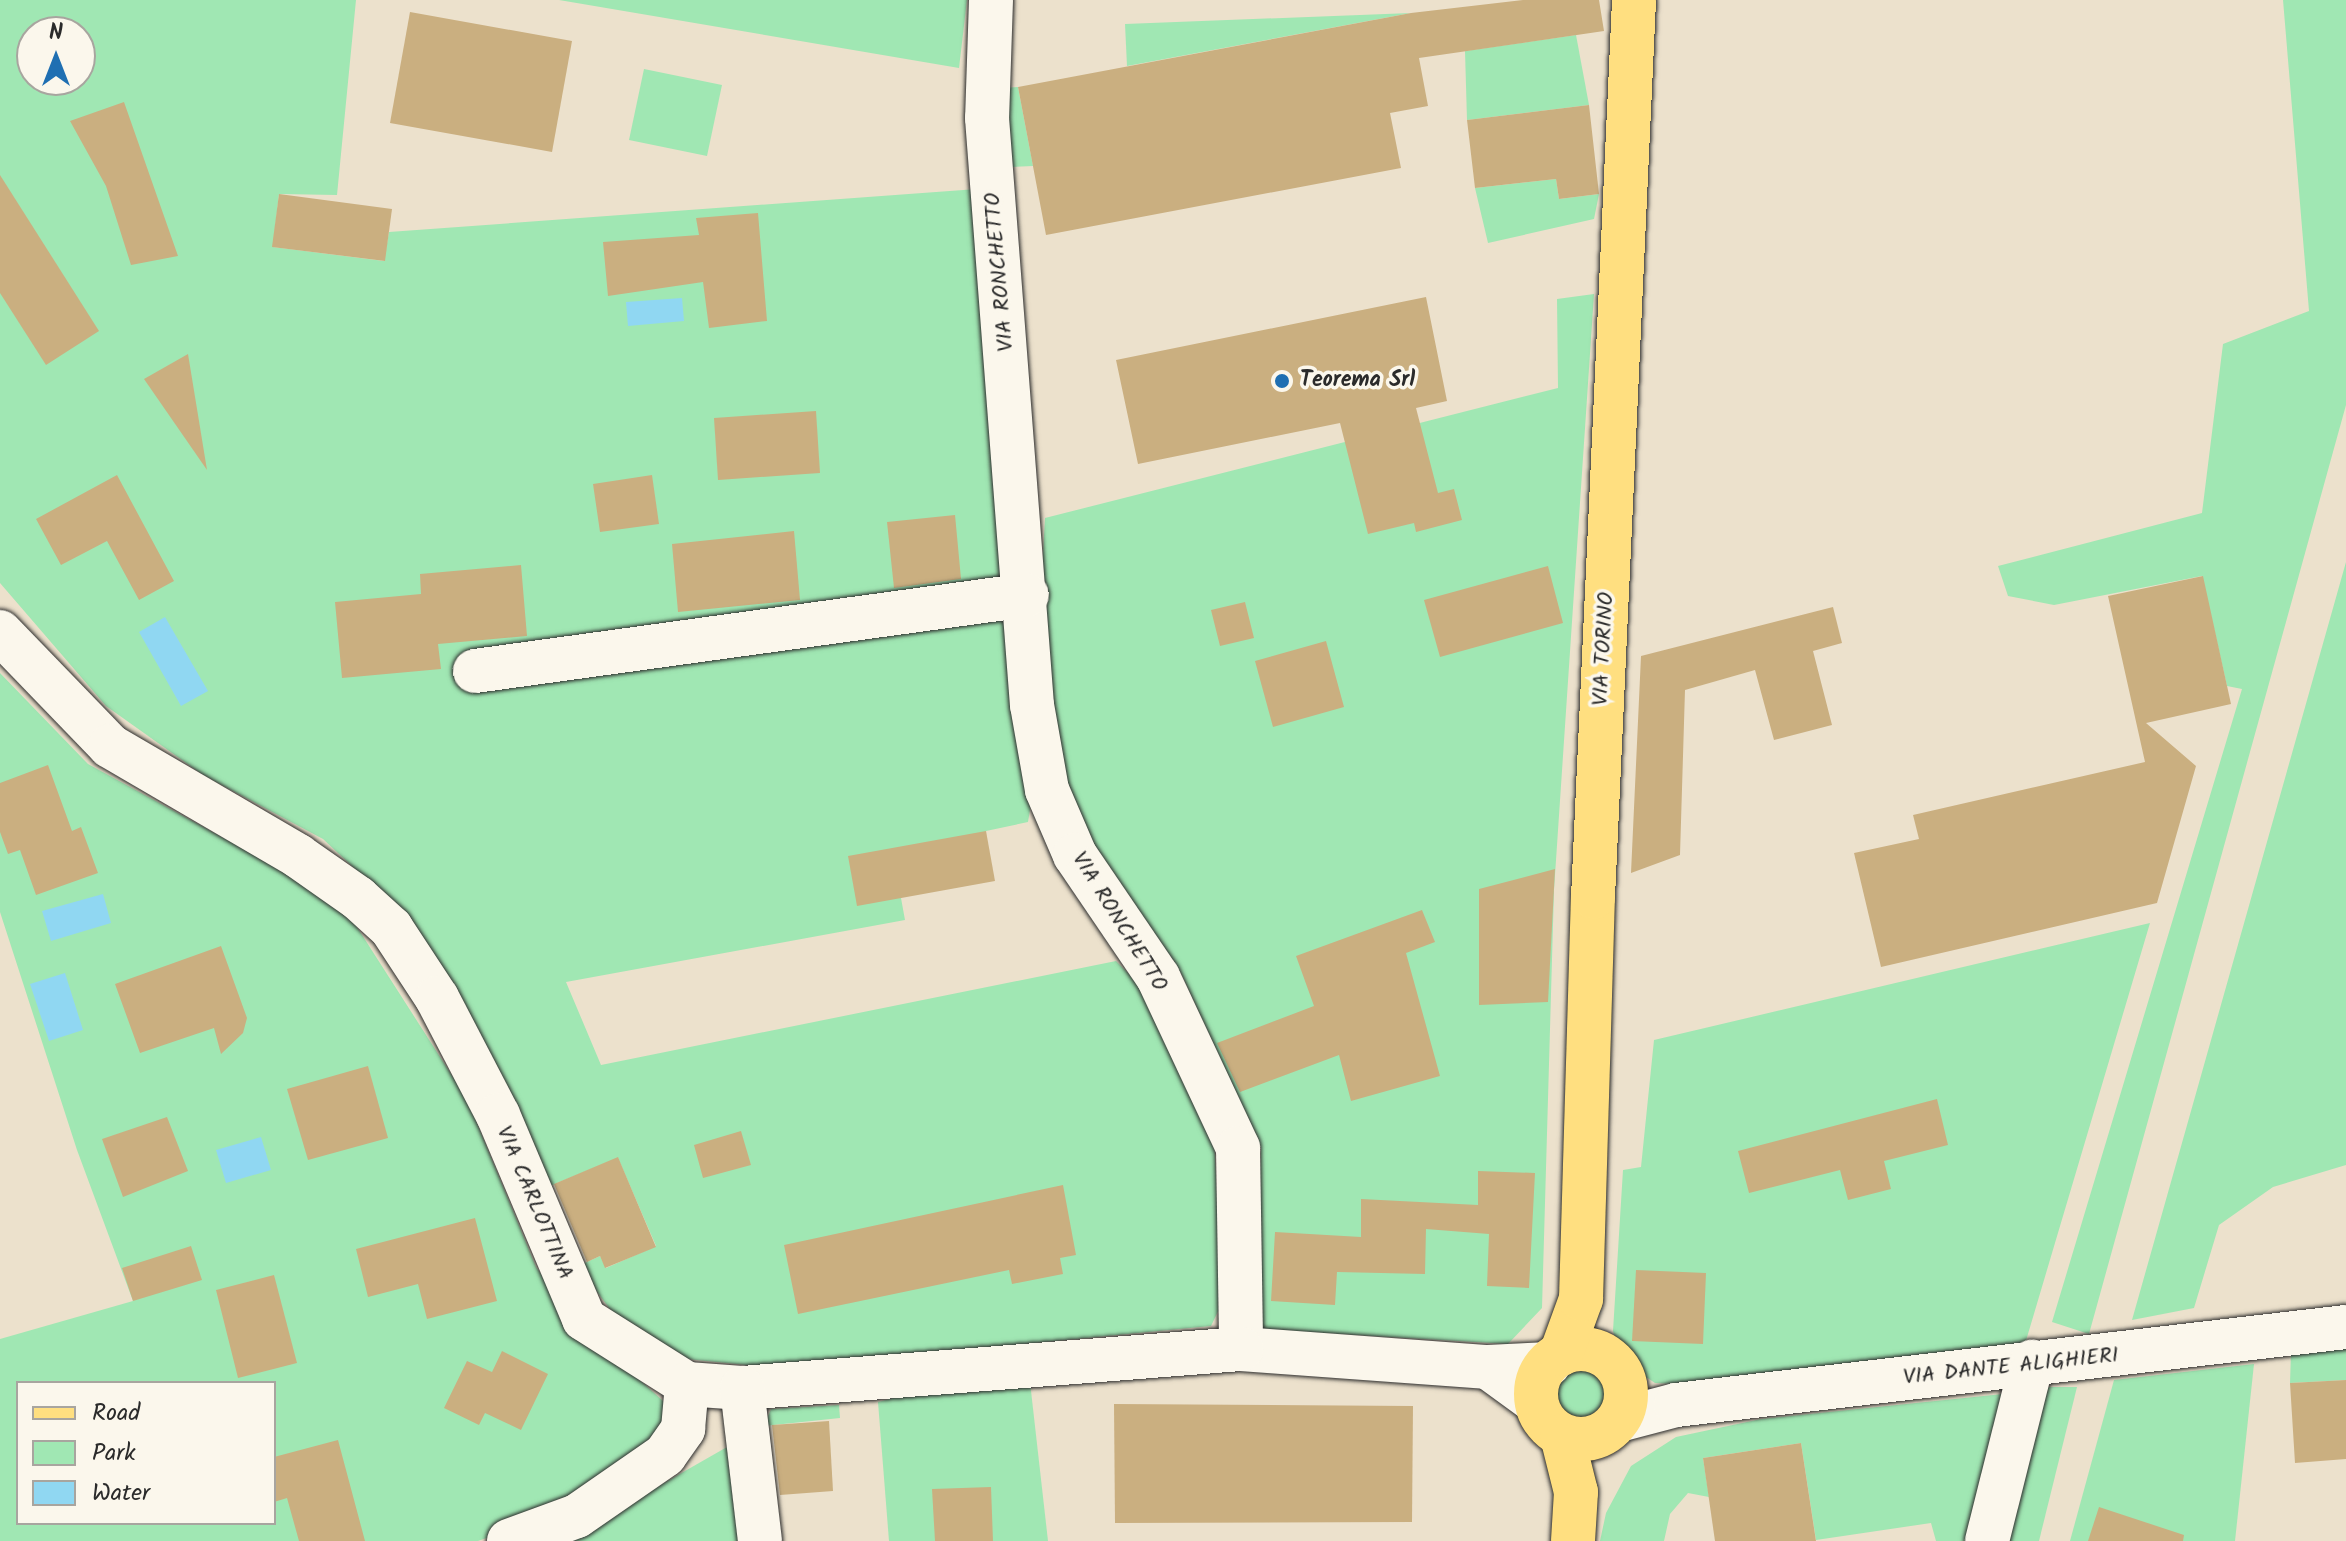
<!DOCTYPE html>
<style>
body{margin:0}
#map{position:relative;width:2346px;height:1541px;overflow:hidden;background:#ece1cc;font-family:Kalam,sans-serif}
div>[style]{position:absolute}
.green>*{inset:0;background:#a0e7b3}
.round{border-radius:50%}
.water>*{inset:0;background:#90d7f2}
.building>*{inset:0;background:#caaf80}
.roads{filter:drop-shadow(0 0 2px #2b2b2b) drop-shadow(0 0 2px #2b2b2b)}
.minor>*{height:44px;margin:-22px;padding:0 22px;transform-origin:22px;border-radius:22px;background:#fbf7ec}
.major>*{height:44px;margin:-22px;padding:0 22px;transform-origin:22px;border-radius:22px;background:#ffdf80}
.major>.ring{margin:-22px;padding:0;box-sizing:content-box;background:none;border:44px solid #ffdf80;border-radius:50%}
.dots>*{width:22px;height:22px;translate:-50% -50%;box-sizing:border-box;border:4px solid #fbf7ec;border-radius:50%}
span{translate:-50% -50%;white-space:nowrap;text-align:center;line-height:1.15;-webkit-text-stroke:7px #fbf7ec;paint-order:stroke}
.street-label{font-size:22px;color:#2b2b2b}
.poi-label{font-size:22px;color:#2b2b2b;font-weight:700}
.left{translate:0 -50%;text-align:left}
.legend{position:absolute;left:16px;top:1381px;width:260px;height:144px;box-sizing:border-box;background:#fbf7ec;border:2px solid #a8a59f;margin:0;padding:10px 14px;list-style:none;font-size:24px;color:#2b2b2b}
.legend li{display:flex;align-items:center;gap:16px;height:40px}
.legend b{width:40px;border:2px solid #a8a59f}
.north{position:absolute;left:16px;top:16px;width:80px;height:80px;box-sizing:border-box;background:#fbf7ec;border:2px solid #a8a59f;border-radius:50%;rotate:0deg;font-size:22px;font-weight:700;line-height:32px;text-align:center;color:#2b2b2b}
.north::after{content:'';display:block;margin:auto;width:28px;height:36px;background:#1f6fb2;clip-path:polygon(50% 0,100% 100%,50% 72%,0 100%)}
</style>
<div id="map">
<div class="green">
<div style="clip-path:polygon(evenodd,0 0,356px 0,337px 195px,279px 194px,273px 247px,384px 261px,389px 232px,977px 189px,1031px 804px,1028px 822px,986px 831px,901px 898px,905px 920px,566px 982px,601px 1065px,1116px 961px,1156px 1001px,1214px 1139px,1223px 1301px,1211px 1326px,776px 1368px,686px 1359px,645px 1347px,609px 1308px,578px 1266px,600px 1256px,606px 1268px,656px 1246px,618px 1158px,545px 1188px,369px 882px,323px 839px,203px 775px,106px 706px,0 583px,0 0,32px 32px,80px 32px,80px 80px,32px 80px,32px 32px)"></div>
<div style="clip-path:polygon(559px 0,967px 0,959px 68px)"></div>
<div style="clip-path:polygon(2283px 0,2346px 0,2346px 405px,2089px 1334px,2052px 1322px,2242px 689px,2227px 686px,2202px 576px,2054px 605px,2008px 596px,1998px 566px,2202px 513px,2223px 344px,2309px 311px)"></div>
<div style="clip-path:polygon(1411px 13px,1127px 66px,1125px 24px)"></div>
<div style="clip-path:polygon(1576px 35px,1589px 105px,1467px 120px,1465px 51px)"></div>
<div style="clip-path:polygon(644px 69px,722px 85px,707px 156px,629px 140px)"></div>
<div style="clip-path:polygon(1018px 87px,1033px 166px,1011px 167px,1003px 88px)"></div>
<div style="clip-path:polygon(1556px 179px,1559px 199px,1599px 194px,1594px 219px,1488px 243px,1475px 188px)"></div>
<div style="clip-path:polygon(1594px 294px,1554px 890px,1542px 1308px,1508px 1344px,1254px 1329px,1261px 1148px,1181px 973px,1085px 837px,1061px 774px,1041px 590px,1045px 518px,1558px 388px,1557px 299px)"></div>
<div style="clip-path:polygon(2346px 562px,2346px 1165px,2273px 1187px,2219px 1225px,2194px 1308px,2132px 1320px)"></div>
<div style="clip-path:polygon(evenodd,0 673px,88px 764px,304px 882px,355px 924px,467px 1099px,536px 1267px,577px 1323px,663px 1401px,667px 1415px,658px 1441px,578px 1505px,478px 1541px,0 1541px,0 1339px,133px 1301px,77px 1150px,0 912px,0 673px,18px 1383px,274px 1383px,274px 1523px,18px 1523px,18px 1383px)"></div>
<div style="clip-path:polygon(2150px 923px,2025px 1344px,1694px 1385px,1655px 1383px,1622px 1361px,1613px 1331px,1623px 1170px,1641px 1167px,1654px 1040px)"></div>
<div style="clip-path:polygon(2346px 1345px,2346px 1380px,2290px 1383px,2291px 1352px)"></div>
<div style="clip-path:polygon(2254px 1364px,2235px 1541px,2070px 1541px,2114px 1380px)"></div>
<div class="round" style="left:1554px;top:1365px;width:56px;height:56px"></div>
<div style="clip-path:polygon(1030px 1382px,1048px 1541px,889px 1541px,878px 1402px,940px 1386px)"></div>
<div style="clip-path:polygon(2039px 1387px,2077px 1387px,2039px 1541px,1998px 1541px)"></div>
<div style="clip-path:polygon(2003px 1394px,1970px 1541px,1936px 1541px,1931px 1523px,1816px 1540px,1801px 1443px,1703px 1458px,1709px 1497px,1688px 1493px,1670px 1514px,1664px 1541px,1600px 1541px,1606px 1513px,1631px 1466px,1676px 1437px,1761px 1419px)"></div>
<div style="clip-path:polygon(839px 1405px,840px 1418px,764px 1426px,771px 1409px)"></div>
<div style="clip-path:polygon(734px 1443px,750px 1541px,562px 1541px,587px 1527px)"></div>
</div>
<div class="water">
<div style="clip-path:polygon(682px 298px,684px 321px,628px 326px,626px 302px)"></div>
<div style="clip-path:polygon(165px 617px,208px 691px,181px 706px,139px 632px)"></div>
<div style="clip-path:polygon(103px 894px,111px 923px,51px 941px,42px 911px)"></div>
<div style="clip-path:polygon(65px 973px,83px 1030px,49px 1041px,30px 984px)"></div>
<div style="clip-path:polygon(261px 1137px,271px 1170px,226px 1183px,216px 1150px)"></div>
</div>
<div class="building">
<div style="clip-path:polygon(1523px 0,1599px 0,1604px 31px,1419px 58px,1428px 106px,1390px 113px,1401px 168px,1046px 235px,1018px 87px,1411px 13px)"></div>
<div style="clip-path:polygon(410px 12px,572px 41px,552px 152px,390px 123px)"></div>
<div style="clip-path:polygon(124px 102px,178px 256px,131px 265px,106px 186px,70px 121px)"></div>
<div style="clip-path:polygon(1589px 105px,1599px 194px,1559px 199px,1556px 179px,1475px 188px,1467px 120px)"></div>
<div style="clip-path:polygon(0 175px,99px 331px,46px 365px,0 293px)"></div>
<div style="clip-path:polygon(279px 194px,392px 209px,385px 261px,272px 247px)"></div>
<div style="clip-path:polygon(758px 213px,767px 321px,709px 328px,703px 282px,608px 296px,603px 242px,699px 235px,696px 218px)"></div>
<div style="clip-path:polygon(1426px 297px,1447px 401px,1416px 408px,1438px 493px,1454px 489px,1462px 520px,1416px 532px,1414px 523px,1368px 534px,1340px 423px,1138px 464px,1116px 360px)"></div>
<div style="clip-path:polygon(188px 354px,207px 470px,144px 379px)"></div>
<div style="clip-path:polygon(816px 411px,820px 473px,718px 480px,714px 418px)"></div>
<div style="clip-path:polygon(117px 475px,174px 581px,139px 600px,107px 541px,61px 565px,36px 519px)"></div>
<div style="clip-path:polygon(652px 475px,659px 524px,600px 532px,593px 484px)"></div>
<div style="clip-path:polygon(955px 515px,961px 579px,894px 588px,887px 522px)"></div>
<div style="clip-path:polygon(794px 531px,800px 600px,678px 612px,672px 544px)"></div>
<div style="clip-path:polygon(521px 565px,527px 636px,438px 644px,441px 669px,342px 678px,335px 602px,421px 594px,420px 574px)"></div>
<div style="clip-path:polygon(1548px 566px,1563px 623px,1440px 657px,1424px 600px)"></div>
<div style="clip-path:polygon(2203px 576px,2231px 704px,2146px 723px,2196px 766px,2157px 903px,1881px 967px,1854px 853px,1919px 839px,1913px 815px,2145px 762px,2108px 596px)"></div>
<div style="clip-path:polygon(1245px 602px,1254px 638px,1220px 646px,1211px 610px)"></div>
<div style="clip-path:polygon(1833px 607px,1842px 643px,1813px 651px,1832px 725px,1774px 740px,1755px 670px,1685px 690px,1680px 855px,1631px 873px,1641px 656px)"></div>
<div style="clip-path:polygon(1326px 641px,1344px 707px,1273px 727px,1255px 661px)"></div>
<div style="clip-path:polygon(48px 765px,72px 831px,81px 827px,98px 873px,36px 895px,20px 850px,8px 854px,0 832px,0 783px)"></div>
<div style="clip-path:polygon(986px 831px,995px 881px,857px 906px,848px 856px)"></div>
<div style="clip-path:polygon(1555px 869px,1548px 1002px,1479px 1005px,1479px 889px)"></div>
<div style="clip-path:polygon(1422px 910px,1435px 942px,1406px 953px,1440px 1076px,1351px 1101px,1339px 1055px,1240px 1092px,1217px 1043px,1314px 1006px,1296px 956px)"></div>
<div style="clip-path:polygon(221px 946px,247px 1018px,243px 1033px,221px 1054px,214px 1028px,140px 1053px,115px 984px)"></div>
<div style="clip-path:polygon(368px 1066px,388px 1138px,308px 1160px,287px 1089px)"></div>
<div style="clip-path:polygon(1937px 1099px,1948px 1145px,1884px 1161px,1891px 1189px,1848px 1200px,1840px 1170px,1749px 1193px,1738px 1151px)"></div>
<div style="clip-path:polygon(167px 1117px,188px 1171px,123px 1197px,102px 1139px)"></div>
<div style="clip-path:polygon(741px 1131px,751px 1165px,703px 1178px,694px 1145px)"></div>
<div style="clip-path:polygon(618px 1157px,656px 1247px,605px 1268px,600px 1256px,587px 1262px,554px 1184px)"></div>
<div style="clip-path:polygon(1478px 1171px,1535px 1173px,1529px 1288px,1487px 1286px,1489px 1234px,1426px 1229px,1425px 1274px,1337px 1272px,1335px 1305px,1271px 1301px,1275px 1232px,1361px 1237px,1361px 1199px,1478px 1205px)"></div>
<div style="clip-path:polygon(1063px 1185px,1076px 1255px,1060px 1258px,1063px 1274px,1012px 1284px,1009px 1270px,798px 1314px,784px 1245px)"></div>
<div style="clip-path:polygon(475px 1218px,497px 1301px,427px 1319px,418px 1284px,368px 1297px,356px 1249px)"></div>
<div style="clip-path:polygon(191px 1246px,202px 1280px,133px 1301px,122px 1268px)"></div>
<div style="clip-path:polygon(1636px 1270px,1706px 1273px,1703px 1344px,1632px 1341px)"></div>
<div style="clip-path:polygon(274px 1275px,297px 1363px,238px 1378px,216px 1290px)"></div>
<div style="clip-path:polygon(502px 1351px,548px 1374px,521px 1430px,485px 1413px,479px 1425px,444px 1408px,467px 1361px,492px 1372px)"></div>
<div style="clip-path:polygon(2346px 1380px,2346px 1459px,2295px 1463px,2290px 1383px)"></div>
<div style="clip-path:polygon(1114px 1404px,1413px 1406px,1412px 1522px,1115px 1523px)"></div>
<div style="clip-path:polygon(829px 1421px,833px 1491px,780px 1495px,772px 1425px)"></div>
<div style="clip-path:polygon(338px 1440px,365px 1541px,299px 1541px,287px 1498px,274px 1502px,274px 1457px)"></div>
<div style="clip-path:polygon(1801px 1443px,1816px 1541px,1715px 1541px,1703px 1458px)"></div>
<div style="clip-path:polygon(991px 1487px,993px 1541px,935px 1541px,932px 1489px)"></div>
<div style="clip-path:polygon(2099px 1507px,2184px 1535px,2183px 1541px,2088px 1541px)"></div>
</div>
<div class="roads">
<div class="minor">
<div style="left:991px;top:0;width:118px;rotate:91.9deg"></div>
<div style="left:987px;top:118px;width:589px;rotate:85.62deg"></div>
<div style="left:1032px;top:705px;width:86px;rotate:80deg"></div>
<div style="left:1047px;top:790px;width:71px;rotate:66.7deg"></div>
<div style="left:1075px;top:855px;width:148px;rotate:55.8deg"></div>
<div style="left:1158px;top:977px;width:189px;rotate:64.9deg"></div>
<div style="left:1238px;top:1148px;width:201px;rotate:89.1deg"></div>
<div style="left:1241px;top:1349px;width:248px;rotate:4.2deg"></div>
<div style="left:1488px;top:1367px;width:61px;rotate:-2.8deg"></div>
<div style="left:0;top:632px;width:158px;rotate:46deg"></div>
<div style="left:110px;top:746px;width:218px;rotate:30.3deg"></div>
<div style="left:298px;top:856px;width:73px;rotate:35deg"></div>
<div style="left:358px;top:898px;width:45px;rotate:42.3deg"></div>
<div style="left:391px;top:928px;width:84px;rotate:56.7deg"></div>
<div style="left:437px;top:998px;width:132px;rotate:62.5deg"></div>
<div style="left:498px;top:1115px;width:221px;rotate:67.1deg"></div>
<div style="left:584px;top:1319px;width:122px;rotate:32.3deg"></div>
<div style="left:687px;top:1384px;width:55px;rotate:4.2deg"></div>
<div style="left:742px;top:1388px;width:501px;rotate:-4.47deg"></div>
<div style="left:475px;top:671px;width:557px;rotate:-7.84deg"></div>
<div style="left:1488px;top:1367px;width:59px;rotate:36.1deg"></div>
<div style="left:742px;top:1388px;width:154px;rotate:83.3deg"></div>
<div style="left:1619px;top:1420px;width:59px;rotate:-14.7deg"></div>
<div style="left:1676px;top:1405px;width:675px;rotate:-6.64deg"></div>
<div style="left:509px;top:1541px;width:72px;rotate:-20.2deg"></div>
<div style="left:577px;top:1516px;width:107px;rotate:-34.7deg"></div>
<div style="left:665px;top:1455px;width:32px;rotate:-55deg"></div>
<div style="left:683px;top:1429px;width:45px;rotate:-84.9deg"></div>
<div style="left:1987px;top:1541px;width:185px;rotate:-75.9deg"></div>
</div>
<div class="major">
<div class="ring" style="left:1536px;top:1349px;width:46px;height:46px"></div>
<div style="left:1561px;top:1354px;width:59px;rotate:-70deg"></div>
<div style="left:1581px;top:1299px;width:402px;rotate:-88.3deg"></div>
<div style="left:1593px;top:897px;width:898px;rotate:-87.38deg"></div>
<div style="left:1562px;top:1436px;width:58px;rotate:76deg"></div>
<div style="left:1576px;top:1492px;width:49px;rotate:93.5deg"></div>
</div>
</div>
<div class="dots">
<div style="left:1282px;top:381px;background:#1f6fb2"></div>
</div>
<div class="street-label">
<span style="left:1000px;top:272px;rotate:-95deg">VIA RONCHETTO</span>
<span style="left:1604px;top:649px;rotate:-87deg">VIA TORINO</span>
<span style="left:1119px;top:922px;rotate:58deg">VIA RONCHETTO</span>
<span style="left:534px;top:1203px;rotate:67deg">VIA CARLOTTINA</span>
<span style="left:2011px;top:1367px;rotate:-6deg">VIA DANTE ALIGHIERI</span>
</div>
<div class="poi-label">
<span class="left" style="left:1300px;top:381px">Teorema Srl</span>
</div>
<ul class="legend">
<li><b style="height:10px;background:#ffdf80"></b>Road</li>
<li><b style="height:22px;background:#a0e7b3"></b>Park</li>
<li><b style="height:22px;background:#90d7f2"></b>Water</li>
</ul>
<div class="north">N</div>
</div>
